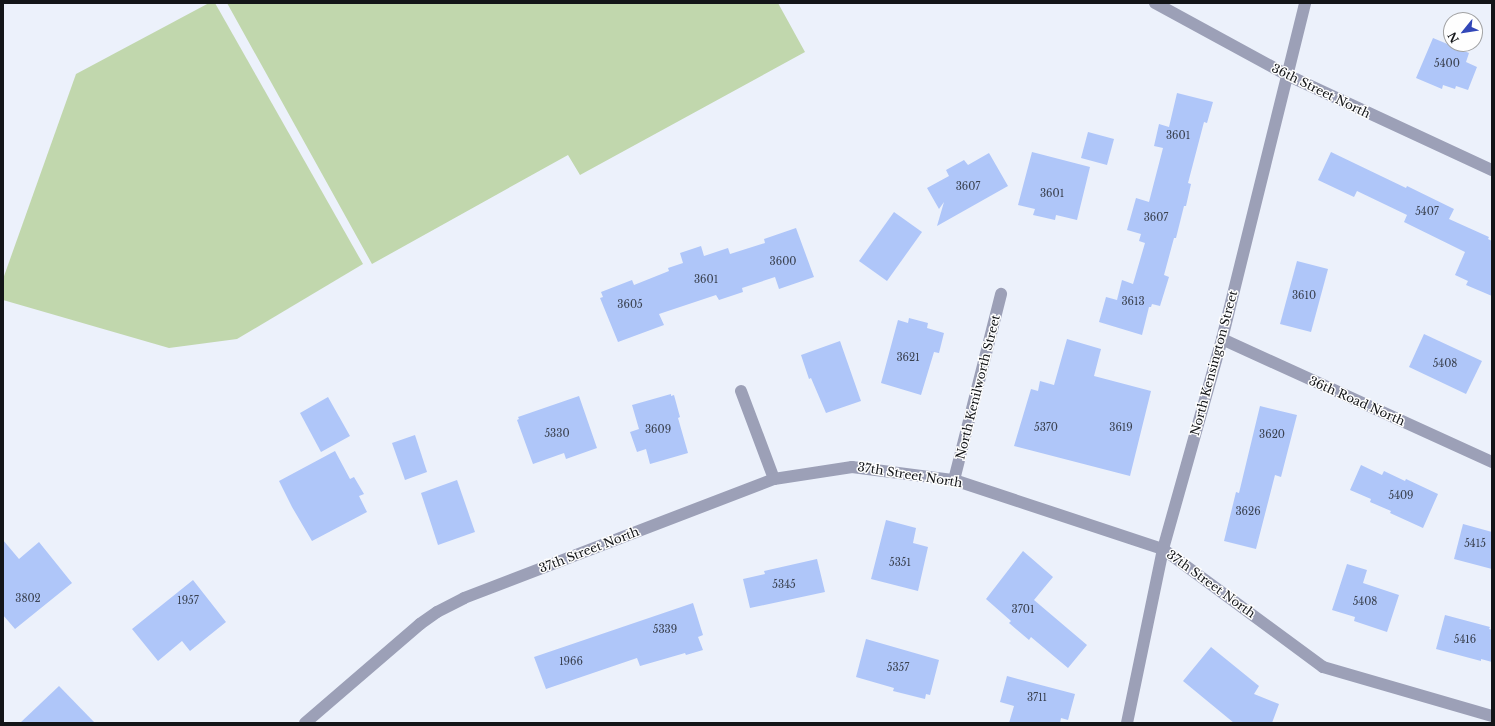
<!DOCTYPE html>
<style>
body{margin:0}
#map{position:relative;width:1495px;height:726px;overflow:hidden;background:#ecf1fb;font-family:"Libre Baskerville",serif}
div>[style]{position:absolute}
.green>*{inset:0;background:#c1d7ad}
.building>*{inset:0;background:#afc6f9}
.street>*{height:12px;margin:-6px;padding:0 6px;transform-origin:6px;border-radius:6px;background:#9ca0b7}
span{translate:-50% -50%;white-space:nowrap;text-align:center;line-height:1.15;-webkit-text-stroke:3px #fefefe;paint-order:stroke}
.number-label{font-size:10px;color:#3a4150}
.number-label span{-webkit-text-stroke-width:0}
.street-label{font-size:12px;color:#131518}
.frame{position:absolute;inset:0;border:4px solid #131518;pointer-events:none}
.north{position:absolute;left:1443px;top:12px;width:40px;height:40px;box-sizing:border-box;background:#fefefe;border:1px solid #a0a1a2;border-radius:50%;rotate:240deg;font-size:11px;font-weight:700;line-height:16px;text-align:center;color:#131518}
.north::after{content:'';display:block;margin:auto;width:14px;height:18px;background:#3247b8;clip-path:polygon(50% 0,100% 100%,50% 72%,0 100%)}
</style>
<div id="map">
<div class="green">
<div style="clip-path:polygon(209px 3px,215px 3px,363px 264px,237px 339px,169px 348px,3px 300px,3px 279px,76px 74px)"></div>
<div style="clip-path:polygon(227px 3px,778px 3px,805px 52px,580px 175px,568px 155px,372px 264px)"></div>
</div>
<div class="building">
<div style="clip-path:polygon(1433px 38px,1469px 53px,1466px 62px,1477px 67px,1468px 90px,1456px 86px,1455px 89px,1443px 85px,1442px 89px,1416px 78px)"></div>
<div style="clip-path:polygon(1177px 93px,1213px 102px,1207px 123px,1204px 122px,1188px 183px,1191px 184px,1186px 206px,1184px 206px,1176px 238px,1174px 238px,1164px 275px,1169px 277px,1160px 306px,1152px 304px,1151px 307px,1149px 307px,1142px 335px,1099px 322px,1106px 297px,1117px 300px,1122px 280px,1133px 284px,1145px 243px,1139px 241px,1141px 234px,1127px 230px,1136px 198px,1149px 202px,1163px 148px,1154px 146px,1159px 124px,1169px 127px)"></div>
<div style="clip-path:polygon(1088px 132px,1114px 139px,1107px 165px,1081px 158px)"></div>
<div style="clip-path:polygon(1032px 152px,1090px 167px,1077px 220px,1056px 215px,1055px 220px,1033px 215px,1035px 209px,1018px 205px)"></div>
<div style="clip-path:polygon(1331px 152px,1406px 188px,1407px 186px,1454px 209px,1449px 219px,1489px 237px,1488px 239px,1492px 241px,1492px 296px,1466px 285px,1468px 281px,1455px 275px,1465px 252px,1404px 222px,1407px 215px,1357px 191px,1354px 197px,1318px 180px)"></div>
<div style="clip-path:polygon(989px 153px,1008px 186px,937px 226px,944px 202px,939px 209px,927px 188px,949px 176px,946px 170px,964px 160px,968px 165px)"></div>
<div style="clip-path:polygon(894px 212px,922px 232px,887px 281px,859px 261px)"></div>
<div style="clip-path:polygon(796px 228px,814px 277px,779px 289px,775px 277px,742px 288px,743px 292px,719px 300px,716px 295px,659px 314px,664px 325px,618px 342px,600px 298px,603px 297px,601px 292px,632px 280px,634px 285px,669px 271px,668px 268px,683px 263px,680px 253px,701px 246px,704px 256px,728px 248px,730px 254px,765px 243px,764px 239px)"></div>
<div style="clip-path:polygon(1297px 261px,1328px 269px,1311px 332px,1280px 324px)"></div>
<div style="clip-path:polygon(909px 318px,928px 323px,927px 328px,944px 333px,939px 353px,934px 352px,921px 395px,881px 383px,898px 320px,908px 323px)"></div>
<div style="clip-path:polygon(1424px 334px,1482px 361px,1466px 394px,1409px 367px)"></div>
<div style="clip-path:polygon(1067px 339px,1101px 349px,1094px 376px,1151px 391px,1130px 476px,1014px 446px,1031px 389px,1038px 391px,1040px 381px,1054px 385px)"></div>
<div style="clip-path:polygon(840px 341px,861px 401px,826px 413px,811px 378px,809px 379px,801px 355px)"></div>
<div style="clip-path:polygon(671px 394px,671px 396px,674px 395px,680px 417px,678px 418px,688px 453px,650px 464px,646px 449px,637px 452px,630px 432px,639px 429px,632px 405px)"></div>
<div style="clip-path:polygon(579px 396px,597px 448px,566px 459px,564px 453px,533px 464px,517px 420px,519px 419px,518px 417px)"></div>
<div style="clip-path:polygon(328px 397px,350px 436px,321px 452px,300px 413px)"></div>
<div style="clip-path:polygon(1260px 406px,1297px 415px,1281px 477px,1275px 475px,1256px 549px,1224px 541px,1236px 492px,1239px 493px)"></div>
<div style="clip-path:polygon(415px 435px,427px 472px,405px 480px,392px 443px)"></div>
<div style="clip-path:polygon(335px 451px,350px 479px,354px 477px,364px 494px,359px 496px,367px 512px,312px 541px,292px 507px,279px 481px)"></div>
<div style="clip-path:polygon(1361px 465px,1382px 475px,1384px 471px,1405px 481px,1406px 479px,1438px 494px,1423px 528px,1390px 513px,1391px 511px,1370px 502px,1371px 499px,1350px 490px)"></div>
<div style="clip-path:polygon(457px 480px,475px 532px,438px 545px,421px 493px)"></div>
<div style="clip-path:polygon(886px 520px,916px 528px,913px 543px,928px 547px,918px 591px,871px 579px)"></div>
<div style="clip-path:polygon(1463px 524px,1492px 532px,1492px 569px,1454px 559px)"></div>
<div style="clip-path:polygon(3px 540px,19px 559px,39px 542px,72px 583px,15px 629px,3px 615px)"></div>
<div style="clip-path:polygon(1023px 551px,1053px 577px,1034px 600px,1087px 645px,1068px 668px,1031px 637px,1029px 640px,1009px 623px,1011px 621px,986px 599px)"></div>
<div style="clip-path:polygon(817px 559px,825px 592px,750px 608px,743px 579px,765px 574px,764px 571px)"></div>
<div style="clip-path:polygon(1347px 564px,1367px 570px,1363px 583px,1399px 595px,1387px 632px,1354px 621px,1355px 617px,1332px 610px)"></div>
<div style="clip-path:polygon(193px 580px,226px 622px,190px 651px,182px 641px,158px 661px,132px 629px)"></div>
<div style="clip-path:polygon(693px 603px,703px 635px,698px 637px,703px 650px,686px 655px,685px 653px,640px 666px,637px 658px,546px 689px,534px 657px)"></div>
<div style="clip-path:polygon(1445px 615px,1490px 627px,1489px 629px,1492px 630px,1492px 662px,1481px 659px,1481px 661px,1436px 649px)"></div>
<div style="clip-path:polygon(866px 639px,939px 660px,930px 695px,926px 694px,925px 699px,893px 691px,894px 688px,856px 677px)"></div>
<div style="clip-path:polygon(1211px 647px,1259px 686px,1254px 694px,1279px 704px,1272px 723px,1234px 723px,1183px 681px)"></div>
<div style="clip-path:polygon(1007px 676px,1075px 694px,1068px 720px,1061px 718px,1060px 723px,1009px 723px,1014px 706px,1000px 702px)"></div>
<div style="clip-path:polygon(59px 686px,95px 723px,20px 723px)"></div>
</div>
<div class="street">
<div style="left:1155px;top:3px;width:150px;rotate:28.6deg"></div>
<div style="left:1287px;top:75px;width:226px;rotate:24.9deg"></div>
<div style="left:1222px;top:339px;width:297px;rotate:24.5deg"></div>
<div style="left:741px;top:391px;width:94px;rotate:69.4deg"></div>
<div style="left:954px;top:480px;width:192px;rotate:-75.8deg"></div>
<div style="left:305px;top:723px;width:152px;rotate:-40.7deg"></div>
<div style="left:420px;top:624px;width:21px;rotate:-35deg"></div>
<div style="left:437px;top:612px;width:30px;rotate:-27deg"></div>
<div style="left:464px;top:598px;width:332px;rotate:-21deg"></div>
<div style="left:774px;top:479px;width:79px;rotate:-8.7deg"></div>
<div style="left:852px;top:467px;width:103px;rotate:7.3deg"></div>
<div style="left:954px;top:480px;width:220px;rotate:18.3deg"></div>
<div style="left:1163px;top:549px;width:199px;rotate:36.4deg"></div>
<div style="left:1323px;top:667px;width:176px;rotate:16.2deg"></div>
<div style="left:1127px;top:723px;width:178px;rotate:-78.3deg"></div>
<div style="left:1163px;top:549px;width:218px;rotate:-74.3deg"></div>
<div style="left:1222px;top:339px;width:346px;rotate:-76.1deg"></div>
</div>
<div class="number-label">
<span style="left:1447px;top:64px">5400</span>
<span style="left:1178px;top:136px">3601</span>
<span style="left:968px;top:187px">3607</span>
<span style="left:1052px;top:194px">3601</span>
<span style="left:1427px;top:212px">5407</span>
<span style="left:1156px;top:218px">3607</span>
<span style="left:783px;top:262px">3600</span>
<span style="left:706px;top:280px">3601</span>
<span style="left:1304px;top:296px">3610</span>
<span style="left:1133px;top:302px">3613</span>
<span style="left:630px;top:305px">3605</span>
<span style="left:908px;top:358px">3621</span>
<span style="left:1445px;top:364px">5408</span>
<span style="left:1046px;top:428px">5370</span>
<span style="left:1121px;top:428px">3619</span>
<span style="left:658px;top:430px">3609</span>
<span style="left:557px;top:434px">5330</span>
<span style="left:1272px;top:435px">3620</span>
<span style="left:1401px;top:496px">5409</span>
<span style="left:1248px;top:512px">3626</span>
<span style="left:1475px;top:544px">5415</span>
<span style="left:900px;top:563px">5351</span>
<span style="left:784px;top:585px">5345</span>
<span style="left:28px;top:599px">3802</span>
<span style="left:188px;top:601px">1957</span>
<span style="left:1365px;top:602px">5408</span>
<span style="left:1023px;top:610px">3701</span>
<span style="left:665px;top:630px">5339</span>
<span style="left:1465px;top:640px">5416</span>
<span style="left:571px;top:662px">1966</span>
<span style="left:898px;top:668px">5357</span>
<span style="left:1037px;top:698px">3711</span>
</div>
<div class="street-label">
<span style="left:1321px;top:91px;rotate:26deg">36th Street North</span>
<span style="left:1214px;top:363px;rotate:-75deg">North Kensington Street</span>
<span style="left:978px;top:387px;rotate:-76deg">North Kenilworth Street</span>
<span style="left:1357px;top:401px;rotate:24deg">36th Road North</span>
<span style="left:910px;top:475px;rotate:9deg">37th Street North</span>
<span style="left:589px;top:550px;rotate:-21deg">37th Street North</span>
<span style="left:1211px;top:584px;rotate:36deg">37th Street North</span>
</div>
<div class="frame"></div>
<div class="north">N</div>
</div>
